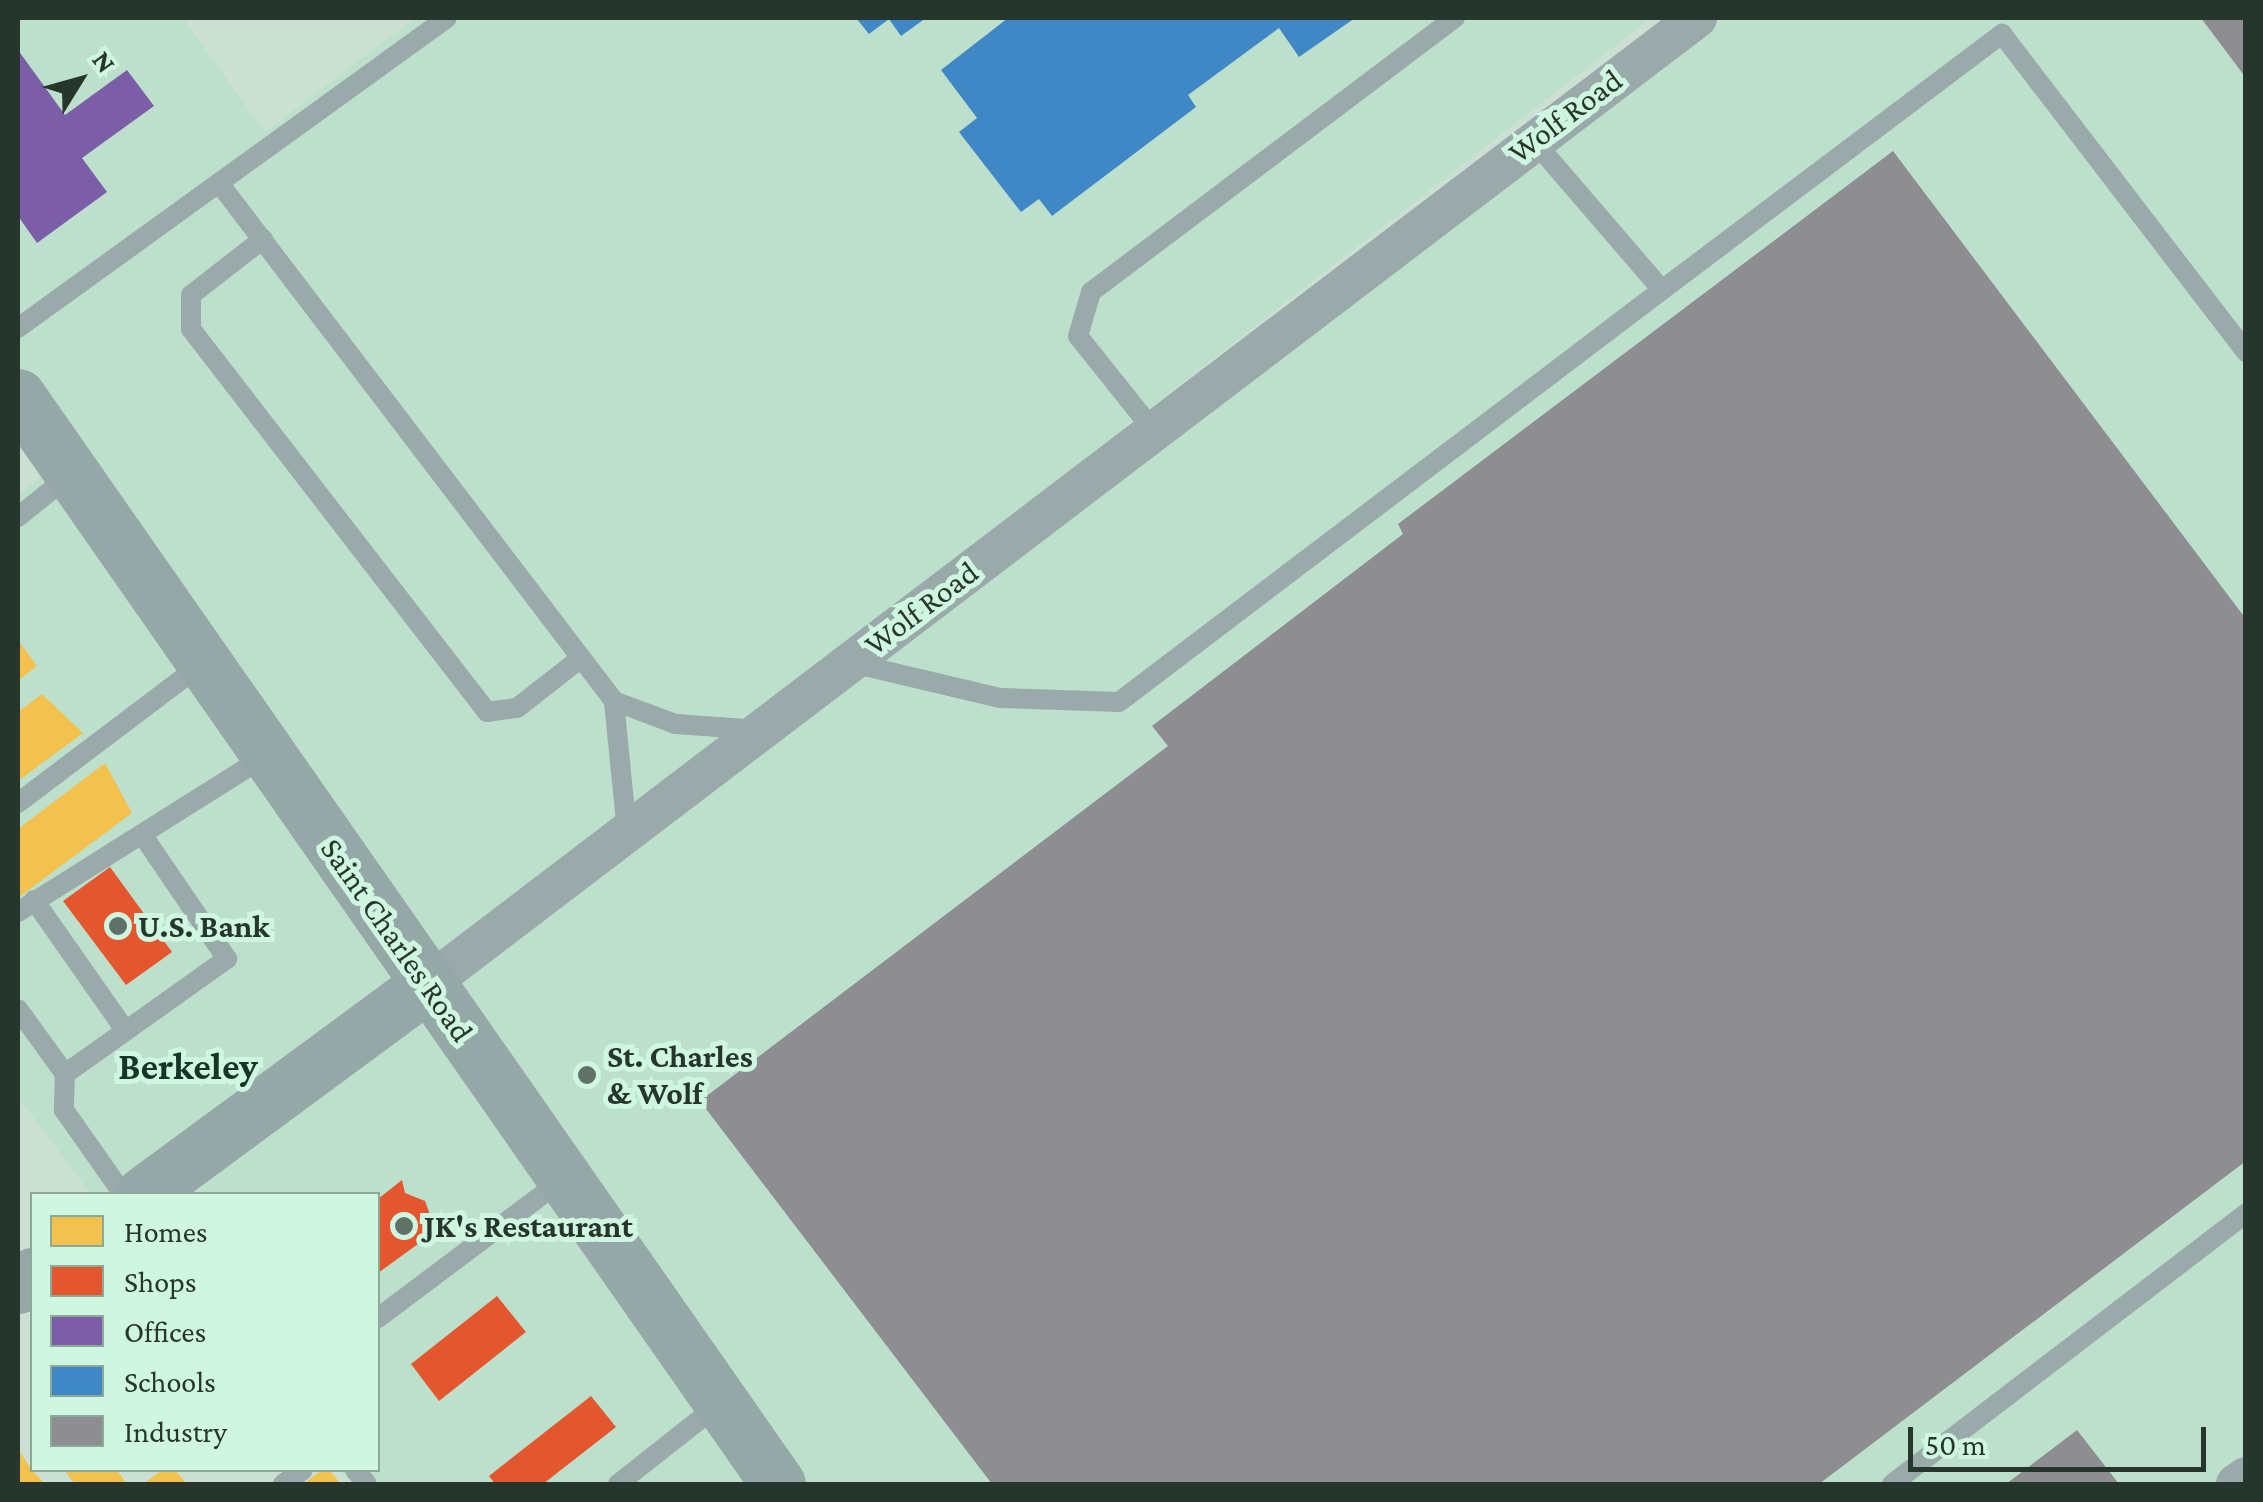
<!DOCTYPE html>
<style>
body{margin:0}
#map{position:relative;width:2263px;height:1502px;overflow:hidden;background:#cbe0d3;font-family:"Crimson Pro",serif}
div>[style]{position:absolute}
.built>*{inset:0;background:#bde0cc}
.homes>*{inset:0;background:#f2c14e}
.shops>*{inset:0;background:#e4572e}
.offices>*{inset:0;background:#7b5ea7}
.schools>*{inset:0;background:#3f88c5}
.industry>*{inset:0;background:#8d8d92}
.lane>*{height:20px;margin:-10px;padding:0 10px;transform-origin:10px;border-radius:10px;background:#9aa9aa}
.street>*{height:40px;margin:-20px;padding:0 20px;transform-origin:20px;border-radius:20px;background:#9aa9aa}
.secondary>*{height:55px;margin:-27.5px;padding:0 27.5px;transform-origin:27.5px;border-radius:27.5px;background:#95a7a7}
.dots>*{width:28px;height:28px;translate:-50% -50%;box-sizing:border-box;border:5px solid #cff6e0;border-radius:50%}
span{translate:-50% -50%;white-space:nowrap;text-align:center;line-height:1.15;-webkit-text-stroke:10px #cff6e0;paint-order:stroke}
.street-label{font-size:32px;color:#27362d}
.poi-label{font-size:32px;color:#27362d;font-weight:700}
.left{translate:0 -50%;text-align:left}
.quarter-label{font-size:38px;color:#153626;font-weight:700}
.frame{position:absolute;inset:0;border:20px solid #27362d;pointer-events:none}
.legend{position:absolute;left:30px;top:1192px;width:350px;height:280px;box-sizing:border-box;background:#cff6e0;border:2px solid #8ca998;margin:0;padding:12px 18px;list-style:none;font-size:30px;color:#27362d}
.legend li{display:flex;align-items:center;gap:20px;height:50px}
.legend b{width:50px;border:2px solid #8ca998}
.north{position:absolute;left:30px;top:30px;width:100px;height:100px;-webkit-text-stroke:8px #cff6e0;paint-order:stroke;rotate:53deg;font-size:28px;font-weight:700;line-height:40px;text-align:center;color:#27362d}
.north::after{content:'';display:block;margin:auto;width:35px;height:45px;background:#27362d;clip-path:polygon(50% 0,100% 100%,50% 72%,0 100%)}
.scale{position:absolute;left:1908px;top:1427px;width:298px;height:45px;box-sizing:border-box;border:5px solid #27362d;border-top:0;padding-left:12px;font-size:30px;line-height:35px;white-space:nowrap;color:#27362d;-webkit-text-stroke:8px #cff6e0;paint-order:stroke}
</style>
<div id="map">
<div class="built">
<div style="clip-path:polygon(18px 18px,183px 18px,265px 132px,415px 18px,1651px 18px,432px 967px,18px 372px)"></div>
<div style="clip-path:polygon(1724px 18px,2245px 18px,2245px 1484px,794px 1484px,451px 987px)"></div>
<div style="clip-path:polygon(54px 467px,411px 981px,129px 1194px,91px 1194px,18px 1097px,18px 494px)"></div>
<div style="clip-path:polygon(426px 1003px,764px 1484px,352px 1484px,341px 1470px,378px 1470px,378px 1194px,166px 1194px)"></div>
</div>
<div class="homes">
<div style="clip-path:polygon(18px 640px,37px 666px,18px 681px)"></div>
<div style="clip-path:polygon(42px 694px,83px 733px,18px 781px,18px 712px)"></div>
<div style="clip-path:polygon(105px 763px,132px 813px,18px 898px,18px 829px)"></div>
<div style="clip-path:polygon(18px 1449px,32px 1470px,45px 1484px,18px 1484px)"></div>
<div style="clip-path:polygon(64px 1470px,117px 1470px,126px 1483px,75px 1484px)"></div>
<div style="clip-path:polygon(162px 1470px,175px 1470px,187px 1484px,143px 1484px)"></div>
<div style="clip-path:polygon(322px 1470px,329px 1470px,341px 1484px,303px 1484px)"></div>
</div>
<div class="shops">
<div style="clip-path:polygon(110px 867px,172px 952px,126px 985px,63px 901px)"></div>
<div style="clip-path:polygon(402px 1180px,405px 1193px,425px 1201px,436px 1231px,378px 1273px,378px 1199px)"></div>
<div style="clip-path:polygon(497px 1296px,526px 1332px,439px 1401px,411px 1364px)"></div>
<div style="clip-path:polygon(591px 1396px,616px 1427px,543px 1484px,495px 1484px,489px 1476px)"></div>
</div>
<div class="offices">
<div style="clip-path:polygon(18px 50px,65px 115px,127px 70px,154px 106px,82px 158px,107px 192px,37px 243px,18px 216px)"></div>
</div>
<div class="schools">
<div style="clip-path:polygon(856px 18px,926px 18px,901px 36px,889px 19px,869px 34px)"></div>
<div style="clip-path:polygon(1008px 18px,1355px 18px,1299px 57px,1279px 28px,1188px 95px,1196px 107px,1052px 216px,1039px 199px,1021px 212px,959px 132px,977px 118px,941px 70px)"></div>
</div>
<div class="industry">
<div style="clip-path:polygon(2201px 18px,2246px 18px,2246px 78px)"></div>
<div style="clip-path:polygon(1893px 151px,2246px 619px,2246px 1161px,1819px 1484px,992px 1484px,700px 1101px,1168px 746px,1152px 726px,1403px 534px,1398px 524px)"></div>
<div style="clip-path:polygon(2077px 1430px,2119px 1484px,2006px 1484px)"></div>
</div>
<div class="lane">
<div style="left:219px;top:183px;width:651px;rotate:52.67deg"></div>
<div style="left:263px;top:239px;width:91px;rotate:142.1deg"></div>
<div style="left:191px;top:295px;width:34px;rotate:90deg"></div>
<div style="left:191px;top:329px;width:484px;rotate:52.3deg"></div>
<div style="left:487px;top:712px;width:30px;rotate:-8deg"></div>
<div style="left:517px;top:708px;width:81px;rotate:-38deg"></div>
<div style="left:1662px;top:290px;width:426px;rotate:-37deg"></div>
<div style="left:2002px;top:34px;width:401px;rotate:52.5deg"></div>
<div style="left:18px;top:328px;width:529px;rotate:-35.85deg"></div>
<div style="left:1153px;top:430px;width:120px;rotate:-128.6deg"></div>
<div style="left:1078px;top:336px;width:46px;rotate:-73.5deg"></div>
<div style="left:1091px;top:292px;width:456px;rotate:-37deg"></div>
<div style="left:18px;top:517px;width:67px;rotate:-38.9deg"></div>
<div style="left:852px;top:663px;width:152px;rotate:13.3deg"></div>
<div style="left:1000px;top:698px;width:119px;rotate:1.9deg"></div>
<div style="left:1119px;top:702px;width:682px;rotate:-37.19deg"></div>
<div style="left:1662px;top:290px;width:198px;rotate:-130.7deg"></div>
<div style="left:18px;top:803px;width:231px;rotate:-37.1deg"></div>
<div style="left:627px;top:832px;width:132px;rotate:-95.7deg"></div>
<div style="left:614px;top:701px;width:66px;rotate:20.4deg"></div>
<div style="left:676px;top:724px;width:83px;rotate:4.1deg"></div>
<div style="left:34px;top:900px;width:159px;rotate:55deg"></div>
<div style="left:18px;top:912px;width:293px;rotate:-32.2deg"></div>
<div style="left:18px;top:1009px;width:80px;rotate:54.1deg"></div>
<div style="left:65px;top:1074px;width:36px;rotate:92deg"></div>
<div style="left:64px;top:1110px;width:103px;rotate:54.9deg"></div>
<div style="left:65px;top:1074px;width:199px;rotate:-35.4deg"></div>
<div style="left:227px;top:959px;width:145px;rotate:-124.3deg"></div>
<div style="left:378px;top:1318px;width:230px;rotate:-36.9deg"></div>
<div style="left:355px;top:1470px;width:18px;rotate:49deg"></div>
<div style="left:283px;top:1484px;width:24px;rotate:-35deg"></div>
<div style="left:618px;top:1484px;width:127px;rotate:-38.3deg"></div>
<div style="left:1892px;top:1484px;width:446px;rotate:-37.4deg"></div>
</div>
<div class="street">
<div style="left:428px;top:984px;width:1595px;rotate:-37.28deg"></div>
<div style="left:2236px;top:1484px;width:12px;rotate:-35deg"></div>
</div>
<div class="secondary">
<div style="left:18px;top:396px;width:1327px;rotate:55.06deg"></div>
<div style="left:143px;top:1194px;width:354px;rotate:-36.4deg"></div>
<div style="left:18px;top:1286px;width:18px;rotate:-38deg"></div>
</div>
<div class="dots">
<div style="left:118px;top:926px;background:#607267"></div>
<div style="left:587px;top:1075px;background:#607267"></div>
<div style="left:404px;top:1226px;background:#607267"></div>
</div>
<div class="street-label">
<span style="left:1565px;top:116px;rotate:-37deg">Wolf Road</span>
<span style="left:921px;top:608px;rotate:-37deg">Wolf Road</span>
<span style="left:397px;top:940px;rotate:55deg">Saint Charles Road</span>
</div>
<div class="poi-label">
<span class="left" style="left:138px;top:926px">U.S. Bank</span>
<span class="left" style="left:607px;top:1075px">St. Charles<br>&amp; Wolf</span>
<span class="left" style="left:424px;top:1226px">JK's Restaurant</span>
</div>
<div class="quarter-label">
<span style="left:188px;top:1067px">Berkeley</span>
</div>
<div class="frame"></div>
<ul class="legend">
<li><b style="height:28px;background:#f2c14e"></b>Homes</li>
<li><b style="height:28px;background:#e4572e"></b>Shops</li>
<li><b style="height:28px;background:#7b5ea7"></b>Offices</li>
<li><b style="height:28px;background:#3f88c5"></b>Schools</li>
<li><b style="height:28px;background:#8d8d92"></b>Industry</li>
</ul>
<div class="north">N</div>
<div class="scale">50 m</div>
</div>
